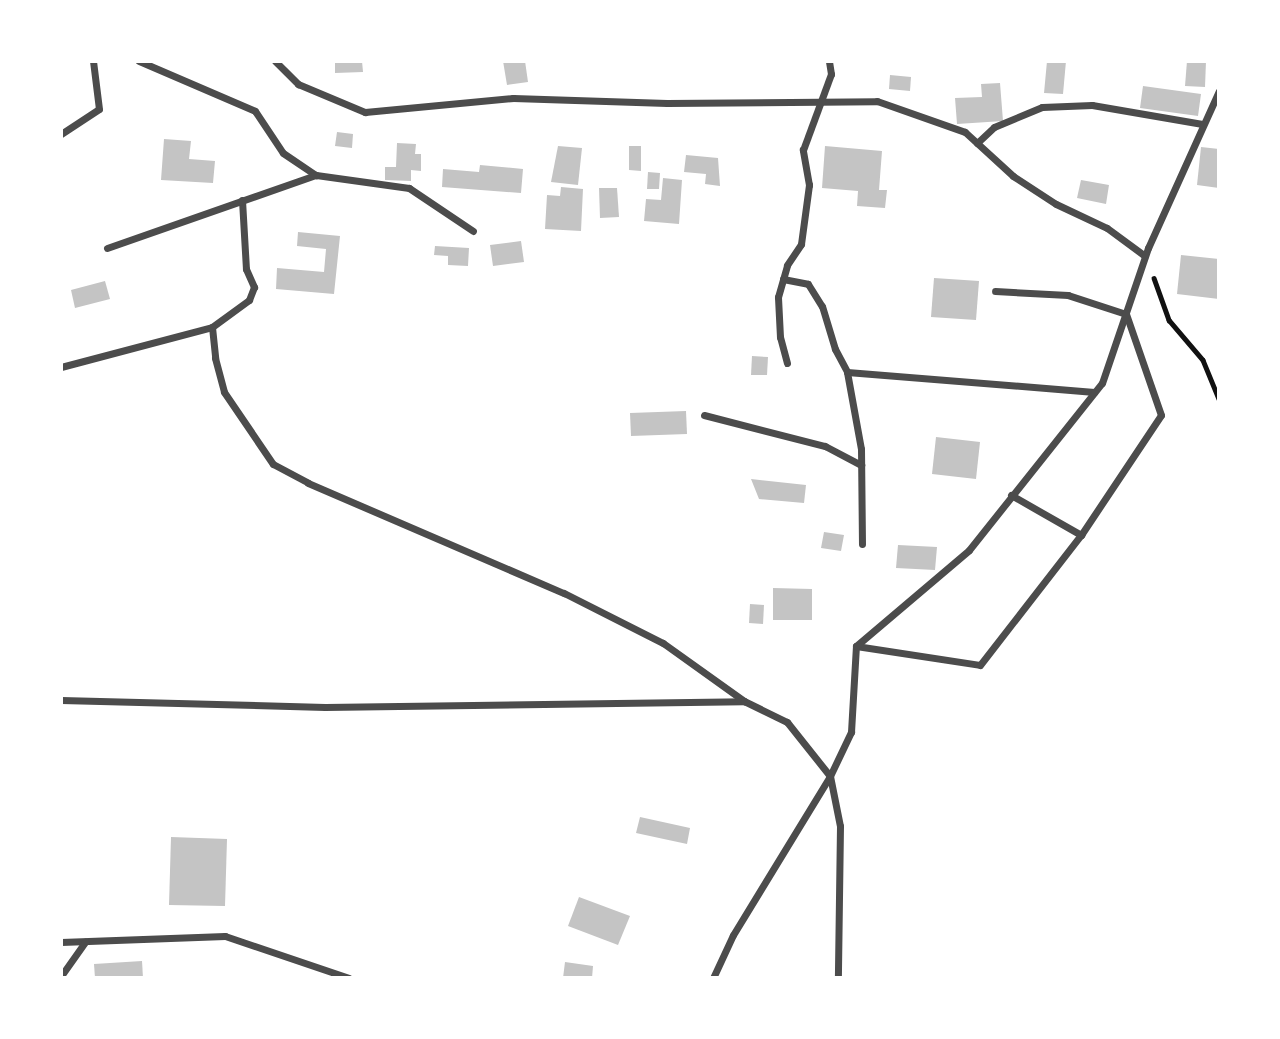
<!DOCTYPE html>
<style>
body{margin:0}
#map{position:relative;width:1280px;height:1039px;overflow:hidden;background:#fff;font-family:"Source Sans 3",sans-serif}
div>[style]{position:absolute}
.building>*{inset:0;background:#c4c4c4}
.path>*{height:4.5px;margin:-2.25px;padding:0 2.25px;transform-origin:2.25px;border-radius:2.25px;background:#111}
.minor>*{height:7px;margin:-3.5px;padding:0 3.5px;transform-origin:3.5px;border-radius:3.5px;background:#4c4c4c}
span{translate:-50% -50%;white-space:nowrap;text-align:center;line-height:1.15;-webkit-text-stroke:5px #fff;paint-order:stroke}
.frame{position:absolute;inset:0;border:63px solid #fff;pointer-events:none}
</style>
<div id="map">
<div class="building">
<div style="clip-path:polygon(335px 61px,362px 61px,363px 72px,335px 73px)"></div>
<div style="clip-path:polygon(503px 61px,525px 61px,528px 82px,507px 85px)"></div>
<div style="clip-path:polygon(1047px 61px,1066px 61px,1063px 94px,1044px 93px)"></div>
<div style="clip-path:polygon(1187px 61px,1206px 61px,1205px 87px,1185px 86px)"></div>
<div style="clip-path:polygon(890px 75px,911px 77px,910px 91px,889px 89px)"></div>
<div style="clip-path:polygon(1000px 83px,1003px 121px,957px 124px,955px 98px,982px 97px,981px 84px)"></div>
<div style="clip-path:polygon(1143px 86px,1201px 94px,1198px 116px,1140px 108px)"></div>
<div style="clip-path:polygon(337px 132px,353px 134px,352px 148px,335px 146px)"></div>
<div style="clip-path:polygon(164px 139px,191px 141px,189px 159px,215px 161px,213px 183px,161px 180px)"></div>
<div style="clip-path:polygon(397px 143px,416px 144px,415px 154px,421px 154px,421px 171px,411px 170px,411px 181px,385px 180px,385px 167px,396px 167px)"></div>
<div style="clip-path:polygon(558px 146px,582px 148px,578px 185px,551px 182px)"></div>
<div style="clip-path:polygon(629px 146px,641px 146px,641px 171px,629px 170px)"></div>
<div style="clip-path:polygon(825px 146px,882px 151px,879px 190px,887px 190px,885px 208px,857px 206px,858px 191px,822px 188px)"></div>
<div style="clip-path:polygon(1201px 147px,1219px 149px,1219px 188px,1197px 185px)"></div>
<div style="clip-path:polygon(686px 155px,718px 158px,720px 186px,705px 184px,706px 174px,684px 172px)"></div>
<div style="clip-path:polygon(480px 165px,523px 169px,521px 193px,442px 187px,443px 169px,479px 172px)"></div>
<div style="clip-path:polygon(648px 172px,660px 173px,659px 189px,647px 189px)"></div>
<div style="clip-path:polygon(663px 178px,682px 180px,679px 224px,644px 221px,646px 199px,661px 200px)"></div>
<div style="clip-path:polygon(1081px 180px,1109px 185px,1106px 204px,1077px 198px)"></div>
<div style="clip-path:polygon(561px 187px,583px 189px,581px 231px,545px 229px,547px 195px,560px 196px)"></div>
<div style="clip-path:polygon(599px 188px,617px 188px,619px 217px,600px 218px)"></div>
<div style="clip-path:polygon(298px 232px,340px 236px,334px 294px,276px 289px,277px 268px,324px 272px,326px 249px,297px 246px)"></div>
<div style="clip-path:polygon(521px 241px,524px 262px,493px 266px,490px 245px)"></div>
<div style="clip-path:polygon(435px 246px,469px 248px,468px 266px,448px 265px,448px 256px,434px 255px)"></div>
<div style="clip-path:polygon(1181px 255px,1219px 259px,1219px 299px,1177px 294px)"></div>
<div style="clip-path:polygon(934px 278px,979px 281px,976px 320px,931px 317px)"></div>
<div style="clip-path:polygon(105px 281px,110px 299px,75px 308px,71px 290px)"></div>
<div style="clip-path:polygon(752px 356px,768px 357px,767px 375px,751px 375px)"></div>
<div style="clip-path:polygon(686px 411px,687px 434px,631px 436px,630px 413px)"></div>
<div style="clip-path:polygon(936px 437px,980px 442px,976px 479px,932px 474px)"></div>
<div style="clip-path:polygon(751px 479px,806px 485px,804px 503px,759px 499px)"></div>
<div style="clip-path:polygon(824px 532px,844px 535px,841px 551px,821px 548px)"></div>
<div style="clip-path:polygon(898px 545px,937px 547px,935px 570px,896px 568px)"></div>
<div style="clip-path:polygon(773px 588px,812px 589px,812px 620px,773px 620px)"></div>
<div style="clip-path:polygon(750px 604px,764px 605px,763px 624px,749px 623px)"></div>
<div style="clip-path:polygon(640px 817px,690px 828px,687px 844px,636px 833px)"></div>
<div style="clip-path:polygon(171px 837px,227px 839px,225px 906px,169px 905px)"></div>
<div style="clip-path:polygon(579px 897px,630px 916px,618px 945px,568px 926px)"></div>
<div style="clip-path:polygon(142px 961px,143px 978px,95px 978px,94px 964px)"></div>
<div style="clip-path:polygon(565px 962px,593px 966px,592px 978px,563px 978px)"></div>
</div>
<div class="path">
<div style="left:1154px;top:278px;width:45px;rotate:70.3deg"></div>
<div style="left:1169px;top:320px;width:52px;rotate:49.6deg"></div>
<div style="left:1203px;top:360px;width:42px;rotate:67.7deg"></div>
</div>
<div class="minor">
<div style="left:139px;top:61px;width:126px;rotate:23.3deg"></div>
<div style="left:255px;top:111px;width:50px;rotate:56.3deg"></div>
<div style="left:283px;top:153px;width:40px;rotate:34deg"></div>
<div style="left:316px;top:175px;width:94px;rotate:8deg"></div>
<div style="left:409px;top:188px;width:77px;rotate:33.9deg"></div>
<div style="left:275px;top:61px;width:33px;rotate:45deg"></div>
<div style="left:298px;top:84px;width:73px;rotate:22.7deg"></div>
<div style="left:365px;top:112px;width:149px;rotate:-5.4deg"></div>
<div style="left:513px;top:98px;width:154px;rotate:1.9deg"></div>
<div style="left:667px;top:103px;width:210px;rotate:-0.5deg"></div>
<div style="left:877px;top:101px;width:93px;rotate:19.4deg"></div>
<div style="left:965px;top:132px;width:65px;rotate:42.5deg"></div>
<div style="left:1013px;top:176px;width:51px;rotate:33.1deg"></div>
<div style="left:1056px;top:204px;width:56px;rotate:25.2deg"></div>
<div style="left:1107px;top:228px;width:47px;rotate:36.4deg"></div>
<div style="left:61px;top:134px;width:45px;rotate:-33.3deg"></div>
<div style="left:99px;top:109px;width:48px;rotate:-97.1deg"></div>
<div style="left:977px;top:143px;width:23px;rotate:-43deg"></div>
<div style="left:994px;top:127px;width:52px;rotate:-22.6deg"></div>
<div style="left:1042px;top:107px;width:50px;rotate:-2.3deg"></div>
<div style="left:1092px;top:105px;width:112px;rotate:9.8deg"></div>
<div style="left:242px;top:200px;width:69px;rotate:86.7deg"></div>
<div style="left:246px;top:269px;width:20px;rotate:66deg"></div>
<div style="left:254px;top:287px;width:14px;rotate:111deg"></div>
<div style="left:249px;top:300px;width:46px;rotate:143.9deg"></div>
<div style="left:212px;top:327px;width:31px;rotate:84deg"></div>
<div style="left:215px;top:358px;width:35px;rotate:75deg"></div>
<div style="left:224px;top:392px;width:87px;rotate:55.8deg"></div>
<div style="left:273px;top:464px;width:40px;rotate:28deg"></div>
<div style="left:308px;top:483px;width:279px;rotate:23.3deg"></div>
<div style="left:564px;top:593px;width:111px;rotate:26.8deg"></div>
<div style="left:663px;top:643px;width:100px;rotate:35.6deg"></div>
<div style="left:107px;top:248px;width:221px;rotate:-19.3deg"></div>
<div style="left:783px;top:279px;width:25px;rotate:11deg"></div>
<div style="left:808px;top:284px;width:26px;rotate:58deg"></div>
<div style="left:822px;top:306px;width:45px;rotate:73.2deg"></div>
<div style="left:835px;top:349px;width:26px;rotate:62deg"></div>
<div style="left:847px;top:372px;width:248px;rotate:4.6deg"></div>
<div style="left:787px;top:363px;width:27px;rotate:-105deg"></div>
<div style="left:780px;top:337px;width:40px;rotate:-92.9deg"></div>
<div style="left:778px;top:297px;width:33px;rotate:-74deg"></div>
<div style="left:787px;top:265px;width:25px;rotate:-56deg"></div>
<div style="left:801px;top:244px;width:60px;rotate:-82.3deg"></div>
<div style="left:809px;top:185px;width:36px;rotate:-100deg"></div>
<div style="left:803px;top:150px;width:81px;rotate:-69.8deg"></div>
<div style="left:831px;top:74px;width:13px;rotate:-99deg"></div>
<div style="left:61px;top:367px;width:156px;rotate:-14.8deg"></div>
<div style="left:847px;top:372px;width:78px;rotate:79.7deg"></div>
<div style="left:861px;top:449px;width:95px;rotate:89.4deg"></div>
<div style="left:704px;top:415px;width:125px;rotate:14.4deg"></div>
<div style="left:825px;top:446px;width:41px;rotate:27.8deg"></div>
<div style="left:1011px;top:495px;width:81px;rotate:29.7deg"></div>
<div style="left:856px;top:646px;width:125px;rotate:8.7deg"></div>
<div style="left:980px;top:665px;width:165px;rotate:-52.2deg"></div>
<div style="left:1081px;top:535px;width:144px;rotate:-56.3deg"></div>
<div style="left:1161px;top:415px;width:107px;rotate:-109.1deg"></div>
<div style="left:1126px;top:314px;width:61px;rotate:-161.9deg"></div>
<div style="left:1068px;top:295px;width:73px;rotate:-176.9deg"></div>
<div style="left:61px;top:700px;width:264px;rotate:1.5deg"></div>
<div style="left:325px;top:707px;width:419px;rotate:-0.8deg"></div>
<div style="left:744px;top:701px;width:48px;rotate:26deg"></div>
<div style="left:787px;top:722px;width:69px;rotate:51.5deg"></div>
<div style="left:830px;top:776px;width:51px;rotate:78.7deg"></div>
<div style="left:840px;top:826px;width:152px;rotate:90.8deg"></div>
<div style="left:61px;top:942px;width:164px;rotate:-2.1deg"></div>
<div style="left:225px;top:936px;width:131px;rotate:18.7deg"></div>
<div style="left:61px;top:976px;width:42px;rotate:-54.8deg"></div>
<div style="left:713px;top:978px;width:47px;rotate:-65.1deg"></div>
<div style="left:733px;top:935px;width:186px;rotate:-58.6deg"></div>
<div style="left:830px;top:776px;width:49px;rotate:-64.5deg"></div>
<div style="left:851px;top:732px;width:86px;rotate:-86.7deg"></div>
<div style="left:856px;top:646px;width:148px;rotate:-40.3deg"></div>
<div style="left:969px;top:550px;width:213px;rotate:-51.5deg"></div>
<div style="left:1102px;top:383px;width:143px;rotate:-71.2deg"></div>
<div style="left:1148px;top:248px;width:172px;rotate:-65.7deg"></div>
</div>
<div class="frame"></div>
</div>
